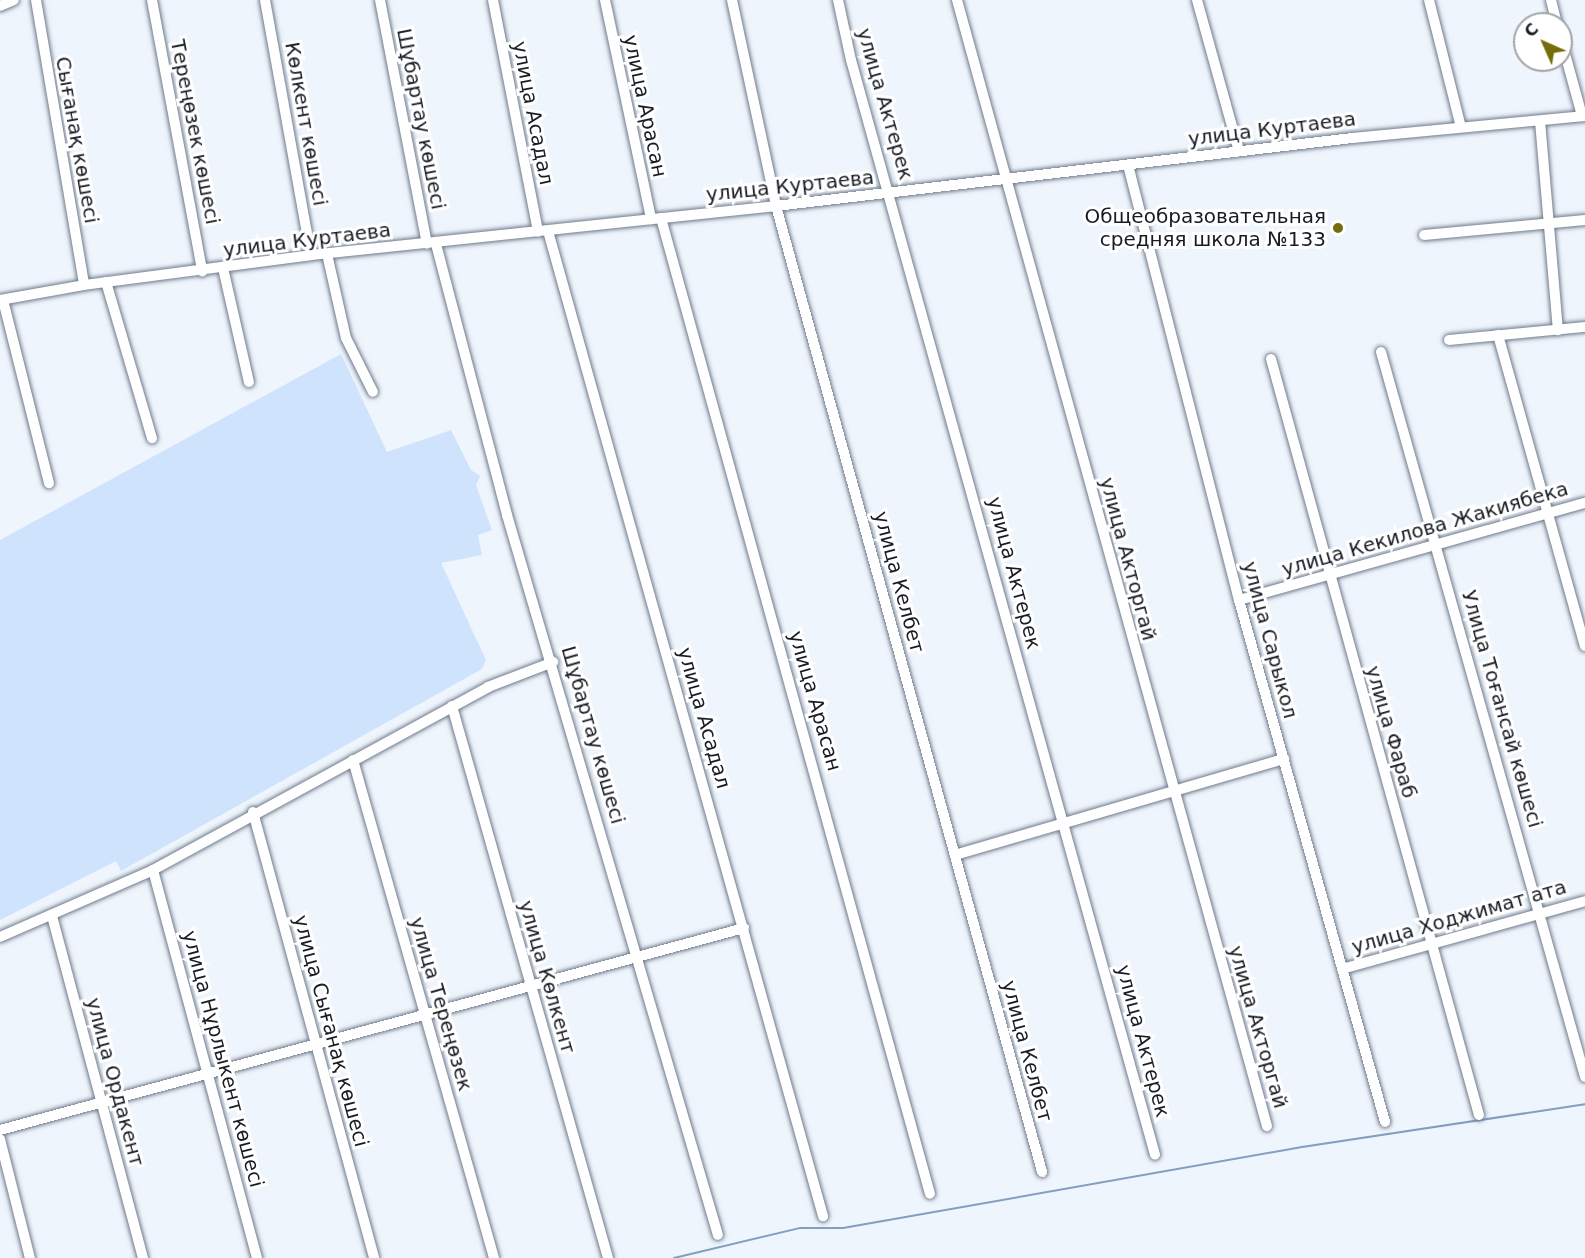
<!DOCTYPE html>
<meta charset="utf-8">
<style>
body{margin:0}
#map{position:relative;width:1585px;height:1258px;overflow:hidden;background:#eff5fc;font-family:"DejaVu Sans",sans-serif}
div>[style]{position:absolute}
.green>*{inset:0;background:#d0e3fd}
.stream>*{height:2px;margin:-1px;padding:0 1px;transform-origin:1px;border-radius:1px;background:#829ec1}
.roads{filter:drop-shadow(0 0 2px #6e7b8c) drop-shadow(0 0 2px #6e7b8c)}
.minor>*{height:10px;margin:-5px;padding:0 5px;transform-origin:5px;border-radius:5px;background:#fff}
.dots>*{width:16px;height:16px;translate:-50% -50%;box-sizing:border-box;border:3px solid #fff;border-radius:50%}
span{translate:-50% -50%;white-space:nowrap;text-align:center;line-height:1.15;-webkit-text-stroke:6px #fff;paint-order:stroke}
.street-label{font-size:20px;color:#171c23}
.poi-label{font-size:20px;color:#171c23}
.right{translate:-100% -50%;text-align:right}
.north{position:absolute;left:1513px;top:12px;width:60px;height:60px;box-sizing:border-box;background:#fff;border:2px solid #a2a4a7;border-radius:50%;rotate:315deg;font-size:16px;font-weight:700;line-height:24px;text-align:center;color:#171c23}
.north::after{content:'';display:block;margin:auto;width:21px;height:27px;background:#746d0a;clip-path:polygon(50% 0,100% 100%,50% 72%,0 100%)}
</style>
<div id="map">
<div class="green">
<div style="clip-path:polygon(341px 354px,387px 452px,451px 430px,471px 470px,480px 476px,476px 485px,492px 530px,478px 535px,482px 555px,441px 563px,486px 660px,482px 669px,121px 871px,116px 861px,0 920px,0 540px)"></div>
</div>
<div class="stream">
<div style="left:674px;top:1258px;width:130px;rotate:-13.4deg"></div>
<div style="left:800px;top:1228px;width:43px"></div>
<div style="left:843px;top:1228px;width:466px;rotate:-10deg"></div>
<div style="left:1302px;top:1147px;width:286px;rotate:-8.6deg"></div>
</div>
<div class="roads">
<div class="minor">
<div style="left:36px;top:0;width:289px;rotate:80.4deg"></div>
<div style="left:152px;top:0;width:276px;rotate:79.5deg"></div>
<div style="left:265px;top:0;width:259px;rotate:79.8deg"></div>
<div style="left:380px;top:0;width:248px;rotate:79.1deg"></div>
<div style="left:493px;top:0;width:236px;rotate:79deg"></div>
<div style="left:605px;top:0;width:224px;rotate:78.1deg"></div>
<div style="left:732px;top:0;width:211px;rotate:77.9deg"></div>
<div style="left:776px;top:206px;width:1002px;rotate:74.6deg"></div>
<div style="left:838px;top:0;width:61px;rotate:77.8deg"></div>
<div style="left:851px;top:60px;width:1136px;rotate:74.48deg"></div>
<div style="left:957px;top:0;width:1168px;rotate:74.61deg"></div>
<div style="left:1197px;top:0;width:157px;rotate:74.5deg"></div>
<div style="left:1429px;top:0;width:131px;rotate:75.9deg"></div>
<div style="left:1551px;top:0;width:25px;rotate:76deg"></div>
<div style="left:0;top:6px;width:15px;rotate:-23deg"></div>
<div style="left:1561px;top:39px;width:80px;rotate:74.7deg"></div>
<div style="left:1540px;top:121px;width:210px;rotate:85.1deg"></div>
<div style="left:1128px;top:165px;width:449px;rotate:75.7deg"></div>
<div style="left:1239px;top:600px;width:542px;rotate:74.37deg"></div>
<div style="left:661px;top:218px;width:1012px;rotate:74.59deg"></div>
<div style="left:548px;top:231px;width:1023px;rotate:74.4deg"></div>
<div style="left:1424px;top:235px;width:162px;rotate:-5.3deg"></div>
<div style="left:436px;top:244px;width:280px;rotate:75.3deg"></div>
<div style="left:507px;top:515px;width:750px;rotate:73.67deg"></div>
<div style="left:327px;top:254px;width:86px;rotate:77.3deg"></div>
<div style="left:346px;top:338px;width:60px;rotate:63.4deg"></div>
<div style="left:223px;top:268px;width:117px;rotate:77.2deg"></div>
<div style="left:106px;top:282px;width:163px;rotate:73.6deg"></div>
<div style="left:0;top:300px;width:85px;rotate:-10.1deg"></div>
<div style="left:84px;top:285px;width:229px;rotate:-7.5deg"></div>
<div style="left:311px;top:255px;width:468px;rotate:-6deg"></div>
<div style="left:776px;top:206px;width:580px;rotate:-6.73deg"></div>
<div style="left:1352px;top:138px;width:234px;rotate:-5.4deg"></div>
<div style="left:3px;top:300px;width:189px;rotate:75.9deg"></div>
<div style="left:1498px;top:335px;width:323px;rotate:74.4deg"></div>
<div style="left:1449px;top:340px;width:137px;rotate:-5.5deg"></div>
<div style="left:1381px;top:352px;width:753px;rotate:74.28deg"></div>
<div style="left:1271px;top:359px;width:784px;rotate:74.62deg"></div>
<div style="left:1239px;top:600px;width:359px;rotate:-15.7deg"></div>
<div style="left:452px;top:706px;width:574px;rotate:74.22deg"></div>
<div style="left:353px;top:760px;width:518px;rotate:74.19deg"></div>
<div style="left:253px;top:812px;width:462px;rotate:74.8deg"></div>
<div style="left:955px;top:855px;width:343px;rotate:-16.3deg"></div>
<div style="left:153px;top:870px;width:402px;rotate:75deg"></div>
<div style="left:52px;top:916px;width:354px;rotate:75.1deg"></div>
<div style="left:0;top:937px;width:167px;rotate:-23.6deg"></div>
<div style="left:153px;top:870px;width:382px;rotate:-28.6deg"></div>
<div style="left:488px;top:687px;width:70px;rotate:-21deg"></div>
<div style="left:1342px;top:969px;width:252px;rotate:-15.6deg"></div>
<div style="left:0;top:1130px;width:771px;rotate:-15.19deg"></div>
<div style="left:0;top:1139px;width:123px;rotate:75.9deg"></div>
</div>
</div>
<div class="dots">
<div style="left:1338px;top:228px;background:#746d0a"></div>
</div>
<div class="street-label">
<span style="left:885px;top:104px;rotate:74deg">улица Актерек</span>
<span style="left:645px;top:106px;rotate:78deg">улица Арасан</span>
<span style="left:533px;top:113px;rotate:79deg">улица Асадал</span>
<span style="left:421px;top:119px;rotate:79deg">Шұбартау көшесі</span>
<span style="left:306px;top:124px;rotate:80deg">Көлкент көшесі</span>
<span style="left:1272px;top:129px;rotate:-7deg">улица Куртаева</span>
<span style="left:195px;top:132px;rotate:79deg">Тереңөзек көшесі</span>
<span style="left:77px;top:140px;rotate:80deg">Сығанақ көшесі</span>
<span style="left:790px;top:186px;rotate:-6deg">улица Куртаева</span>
<span style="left:307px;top:240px;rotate:-7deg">улица Куртаева</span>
<span style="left:1425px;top:529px;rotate:-16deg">улица Кекилова Жакиябека</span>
<span style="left:1128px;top:559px;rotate:75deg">улица Акторгай</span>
<span style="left:1014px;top:573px;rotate:75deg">улица Актерек</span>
<span style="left:899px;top:582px;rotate:75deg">улица Келбет</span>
<span style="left:1270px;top:640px;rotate:75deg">улица Сарыкол</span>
<span style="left:815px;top:701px;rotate:74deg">улица Арасан</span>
<span style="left:1502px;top:709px;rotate:74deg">Улица Тоғансай көшесі</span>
<span style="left:704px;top:718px;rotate:74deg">улица Асадал</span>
<span style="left:1391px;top:732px;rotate:74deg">улица Фараб</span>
<span style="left:593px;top:735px;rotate:74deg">Шұбартау көшесі</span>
<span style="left:1459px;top:917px;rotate:-16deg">улица Ходжимат ата</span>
<span style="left:547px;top:977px;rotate:74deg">улица Көлкент</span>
<span style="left:441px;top:1004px;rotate:74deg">улица Тереңөзек</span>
<span style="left:1258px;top:1027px;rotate:74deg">улица Акторгай</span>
<span style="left:331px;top:1031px;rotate:75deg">улица Сығанақ көшесі</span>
<span style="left:1143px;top:1041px;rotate:75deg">улица Актерек</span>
<span style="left:1027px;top:1051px;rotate:75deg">улица Келбет</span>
<span style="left:223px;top:1059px;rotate:75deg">улица Нұрлыкент көшесі</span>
<span style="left:115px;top:1082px;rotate:75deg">улица Ордакент</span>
</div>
<div class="poi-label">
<span class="right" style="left:1326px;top:228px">Общеобразовательная<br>средняя школа №133</span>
</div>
<div class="north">С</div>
</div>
